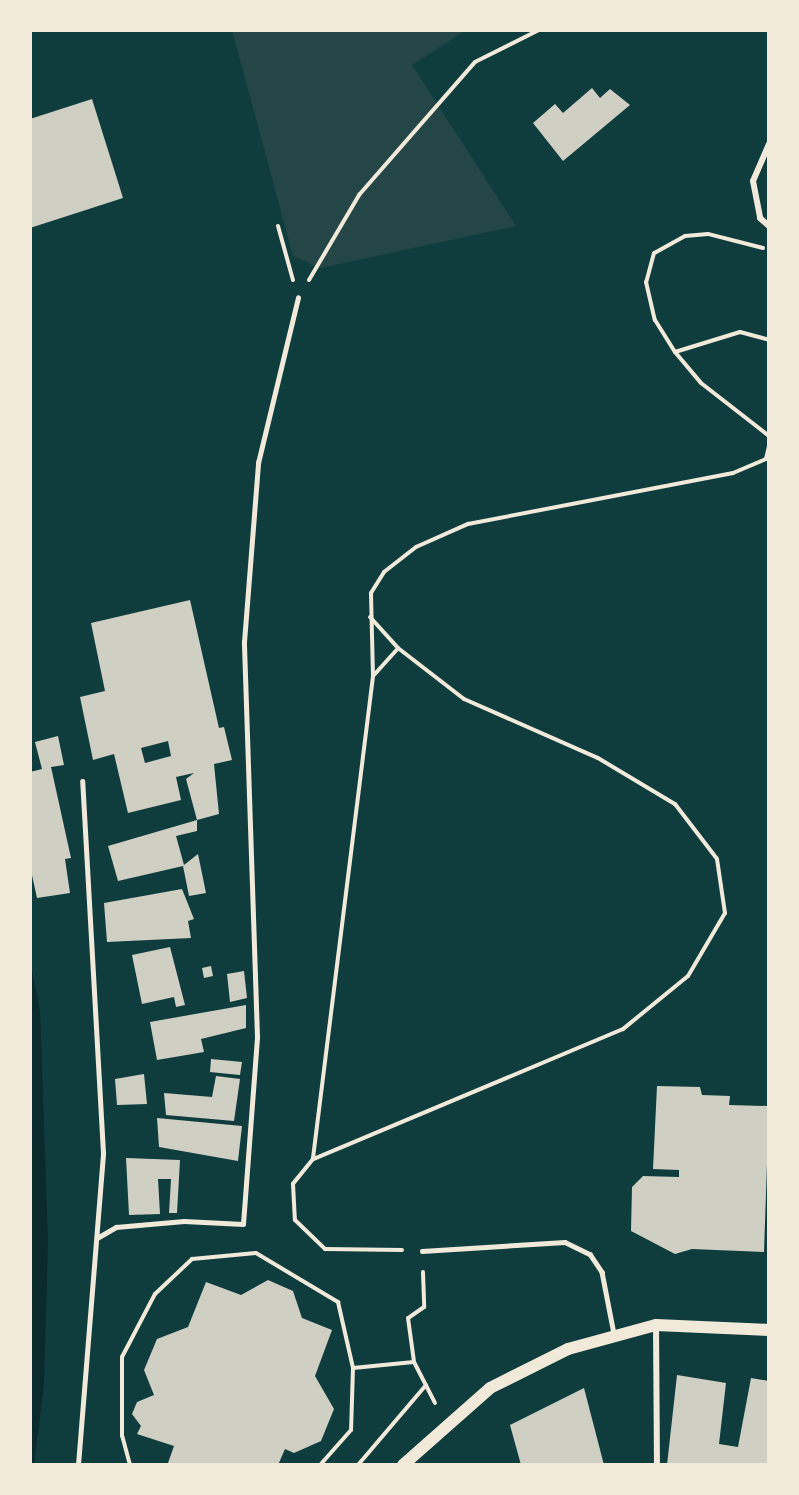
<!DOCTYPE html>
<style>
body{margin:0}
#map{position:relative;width:799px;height:1495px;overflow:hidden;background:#0f3d3e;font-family:Mulish,sans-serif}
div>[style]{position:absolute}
.green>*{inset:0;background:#244646}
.water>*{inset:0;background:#0a2a2b}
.building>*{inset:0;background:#cfcfc3}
.path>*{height:4px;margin:-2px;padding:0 2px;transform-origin:2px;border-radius:2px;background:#f1e9da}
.service>*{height:4.5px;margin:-2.25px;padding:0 2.25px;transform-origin:2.25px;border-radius:2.25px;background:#f1e9da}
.minor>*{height:6px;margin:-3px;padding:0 3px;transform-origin:3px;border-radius:3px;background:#f1e9da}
.secondary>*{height:12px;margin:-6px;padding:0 6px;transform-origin:6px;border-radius:6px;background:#f1e9da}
span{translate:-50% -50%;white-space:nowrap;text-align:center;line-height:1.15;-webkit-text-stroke:4.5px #f1e9da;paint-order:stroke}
.frame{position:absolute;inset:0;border:32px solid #f1e9da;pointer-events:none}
</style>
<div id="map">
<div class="green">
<div style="clip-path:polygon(232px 30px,466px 30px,412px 65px,516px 226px,320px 268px,293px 256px)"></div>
</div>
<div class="water">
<div style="clip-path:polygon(30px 961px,40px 1011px,48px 1240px,44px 1384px,34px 1465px,30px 1465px)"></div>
</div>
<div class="building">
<div style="clip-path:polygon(592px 88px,600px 98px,610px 89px,630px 105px,563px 161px,533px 123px,555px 104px,563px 113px)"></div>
<div style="clip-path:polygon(92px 99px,123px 198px,30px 228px,30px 119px)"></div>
<div style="clip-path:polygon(evenodd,190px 600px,219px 728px,224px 727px,232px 760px,214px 764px,219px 814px,197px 820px,186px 779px,194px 773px,176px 777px,181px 800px,128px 813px,114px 754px,93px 760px,80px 697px,105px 691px,91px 623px,190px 600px,168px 741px,171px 756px,145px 763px,141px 748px,168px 741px)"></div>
<div style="clip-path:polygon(58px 736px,64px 765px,51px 767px,71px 858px,65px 859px,70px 893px,37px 898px,30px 866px,30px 772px,42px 769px,35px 742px)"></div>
<div style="clip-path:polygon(197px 820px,197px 831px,176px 836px,184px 865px,198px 854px,206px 893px,189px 896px,183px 866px,118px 881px,108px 846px)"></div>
<div style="clip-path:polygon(182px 889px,194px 919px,188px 921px,191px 938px,107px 942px,104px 903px)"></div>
<div style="clip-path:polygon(170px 947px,185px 1005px,176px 1007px,174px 997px,142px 1004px,132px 955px)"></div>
<div style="clip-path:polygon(211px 966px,213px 976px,204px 978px,202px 968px)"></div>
<div style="clip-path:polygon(244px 971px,247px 998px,230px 1002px,227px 974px)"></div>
<div style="clip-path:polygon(246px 1005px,246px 1028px,201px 1039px,204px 1052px,157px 1060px,150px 1022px)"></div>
<div style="clip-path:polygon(211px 1059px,242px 1062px,240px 1075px,210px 1072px)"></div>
<div style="clip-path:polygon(144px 1074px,147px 1104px,117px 1105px,115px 1079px)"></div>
<div style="clip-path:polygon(216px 1076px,240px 1079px,234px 1121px,166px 1115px,164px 1093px,212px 1097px)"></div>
<div style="clip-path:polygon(657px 1086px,700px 1087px,702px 1095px,730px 1096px,729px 1105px,769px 1106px,764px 1252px,692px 1249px,675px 1254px,631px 1231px,632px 1187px,643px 1176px,679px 1177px,679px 1170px,653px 1169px)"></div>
<div style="clip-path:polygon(157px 1118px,242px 1126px,238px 1161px,159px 1147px)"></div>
<div style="clip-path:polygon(126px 1158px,180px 1160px,177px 1213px,169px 1213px,171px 1179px,158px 1179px,160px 1214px,129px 1215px)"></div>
<div style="clip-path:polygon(268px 1280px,293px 1291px,302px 1318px,332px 1330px,315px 1376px,334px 1409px,321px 1441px,294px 1453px,285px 1449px,278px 1465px,168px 1463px,174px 1446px,137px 1434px,141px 1426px,132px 1414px,137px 1402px,154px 1395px,144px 1370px,157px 1339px,188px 1327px,206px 1282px,241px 1295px)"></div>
<div style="clip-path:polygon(677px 1375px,726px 1383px,719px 1444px,738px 1447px,751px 1378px,769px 1381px,769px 1465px,667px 1465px)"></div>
<div style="clip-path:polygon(584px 1388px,604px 1465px,521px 1465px,510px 1425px)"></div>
</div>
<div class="path">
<div style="left:278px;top:226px;width:56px;rotate:74.5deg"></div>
<div style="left:763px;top:248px;width:57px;rotate:-165.7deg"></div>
<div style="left:708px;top:234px;width:23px;rotate:175deg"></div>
<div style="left:685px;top:236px;width:35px;rotate:151deg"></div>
<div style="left:654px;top:253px;width:30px;rotate:105deg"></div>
<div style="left:646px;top:282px;width:39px;rotate:77deg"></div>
<div style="left:655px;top:320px;width:38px;rotate:58deg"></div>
<div style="left:675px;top:352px;width:40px;rotate:50deg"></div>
<div style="left:701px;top:383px;width:86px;rotate:37.9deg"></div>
<div style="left:309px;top:280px;width:99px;rotate:-59.5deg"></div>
<div style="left:359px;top:195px;width:176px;rotate:-48.9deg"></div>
<div style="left:475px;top:62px;width:72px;rotate:-26.6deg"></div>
<div style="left:675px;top:352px;width:68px;rotate:-17.1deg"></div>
<div style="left:740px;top:332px;width:30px;rotate:15deg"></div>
<div style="left:370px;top:617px;width:42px;rotate:47.9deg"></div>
<div style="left:398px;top:648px;width:83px;rotate:37.7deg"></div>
<div style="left:464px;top:699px;width:146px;rotate:23.8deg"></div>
<div style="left:598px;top:758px;width:90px;rotate:30.9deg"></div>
<div style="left:675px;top:804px;width:69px;rotate:52.6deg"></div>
<div style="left:717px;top:859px;width:55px;rotate:81.6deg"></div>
<div style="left:725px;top:913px;width:73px;rotate:120.4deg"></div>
<div style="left:688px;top:976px;width:84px;rotate:140.8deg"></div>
<div style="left:623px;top:1029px;width:336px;rotate:157.2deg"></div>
<div style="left:313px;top:1159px;width:32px;rotate:129deg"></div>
<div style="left:293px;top:1184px;width:36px;rotate:87deg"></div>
<div style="left:295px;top:1220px;width:42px;rotate:44deg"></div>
<div style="left:325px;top:1249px;width:77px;rotate:0.7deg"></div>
<div style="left:374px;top:675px;width:36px;rotate:-48deg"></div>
<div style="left:313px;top:1158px;width:486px;rotate:-82.9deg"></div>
<div style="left:373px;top:676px;width:83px;rotate:-91.4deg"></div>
<div style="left:371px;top:593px;width:25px;rotate:-58deg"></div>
<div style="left:384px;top:572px;width:41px;rotate:-38deg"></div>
<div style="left:416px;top:547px;width:57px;rotate:-23.9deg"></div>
<div style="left:468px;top:524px;width:270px;rotate:-10.9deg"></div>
<div style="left:733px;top:473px;width:36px;rotate:-23deg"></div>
<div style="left:766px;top:459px;width:13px;rotate:-77deg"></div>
<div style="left:423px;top:1272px;width:35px;rotate:88deg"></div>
<div style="left:424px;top:1307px;width:19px;rotate:145deg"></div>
<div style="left:408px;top:1318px;width:44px;rotate:82.2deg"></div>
<div style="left:414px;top:1362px;width:46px;rotate:62.9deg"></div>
<div style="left:353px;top:1368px;width:61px;rotate:-5.6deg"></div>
<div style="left:130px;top:1465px;width:30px;rotate:-105deg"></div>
<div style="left:122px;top:1436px;width:79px;rotate:-90deg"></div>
<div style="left:122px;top:1357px;width:71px;rotate:-62.4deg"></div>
<div style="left:155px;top:1294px;width:51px;rotate:-43.4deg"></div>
<div style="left:192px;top:1259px;width:64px;rotate:-5.4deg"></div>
<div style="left:256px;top:1253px;width:96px;rotate:30.9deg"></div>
<div style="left:338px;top:1302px;width:68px;rotate:77.2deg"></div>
<div style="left:353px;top:1368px;width:62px;rotate:91.8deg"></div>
<div style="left:351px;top:1430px;width:47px;rotate:131.5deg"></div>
<div style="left:358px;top:1465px;width:105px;rotate:-49.6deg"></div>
</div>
<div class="service">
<div style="left:97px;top:1238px;width:22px;rotate:-30deg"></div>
<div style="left:116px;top:1227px;width:68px;rotate:-5deg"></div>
<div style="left:184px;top:1221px;width:59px;rotate:2.9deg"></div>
<div style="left:243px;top:1224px;width:188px;rotate:-85.7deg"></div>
<div style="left:257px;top:1037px;width:395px;rotate:-91.9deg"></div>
<div style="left:244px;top:642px;width:180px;rotate:-85.5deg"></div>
<div style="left:258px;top:463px;width:170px;rotate:-76.4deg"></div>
<div style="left:422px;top:1251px;width:143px;rotate:-3.6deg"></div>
<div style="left:565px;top:1242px;width:28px;rotate:26deg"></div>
<div style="left:590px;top:1254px;width:22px;rotate:56deg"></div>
<div style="left:602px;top:1272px;width:63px;rotate:79deg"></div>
<div style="left:78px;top:1465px;width:313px;rotate:-85.4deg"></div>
<div style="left:103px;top:1153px;width:372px;rotate:-93.2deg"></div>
</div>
<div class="minor">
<div style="left:769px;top:144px;width:40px;rotate:113.4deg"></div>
<div style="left:753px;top:181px;width:38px;rotate:79deg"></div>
<div style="left:760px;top:218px;width:12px;rotate:42deg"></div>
<div style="left:656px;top:1325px;width:140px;rotate:89.6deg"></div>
</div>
<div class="secondary">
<div style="left:403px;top:1465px;width:116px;rotate:-41.5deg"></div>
<div style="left:490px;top:1388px;width:87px;rotate:-26.6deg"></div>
<div style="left:568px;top:1349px;width:91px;rotate:-15.3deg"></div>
<div style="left:656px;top:1325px;width:113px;rotate:2.5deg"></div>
</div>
<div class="frame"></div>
</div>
